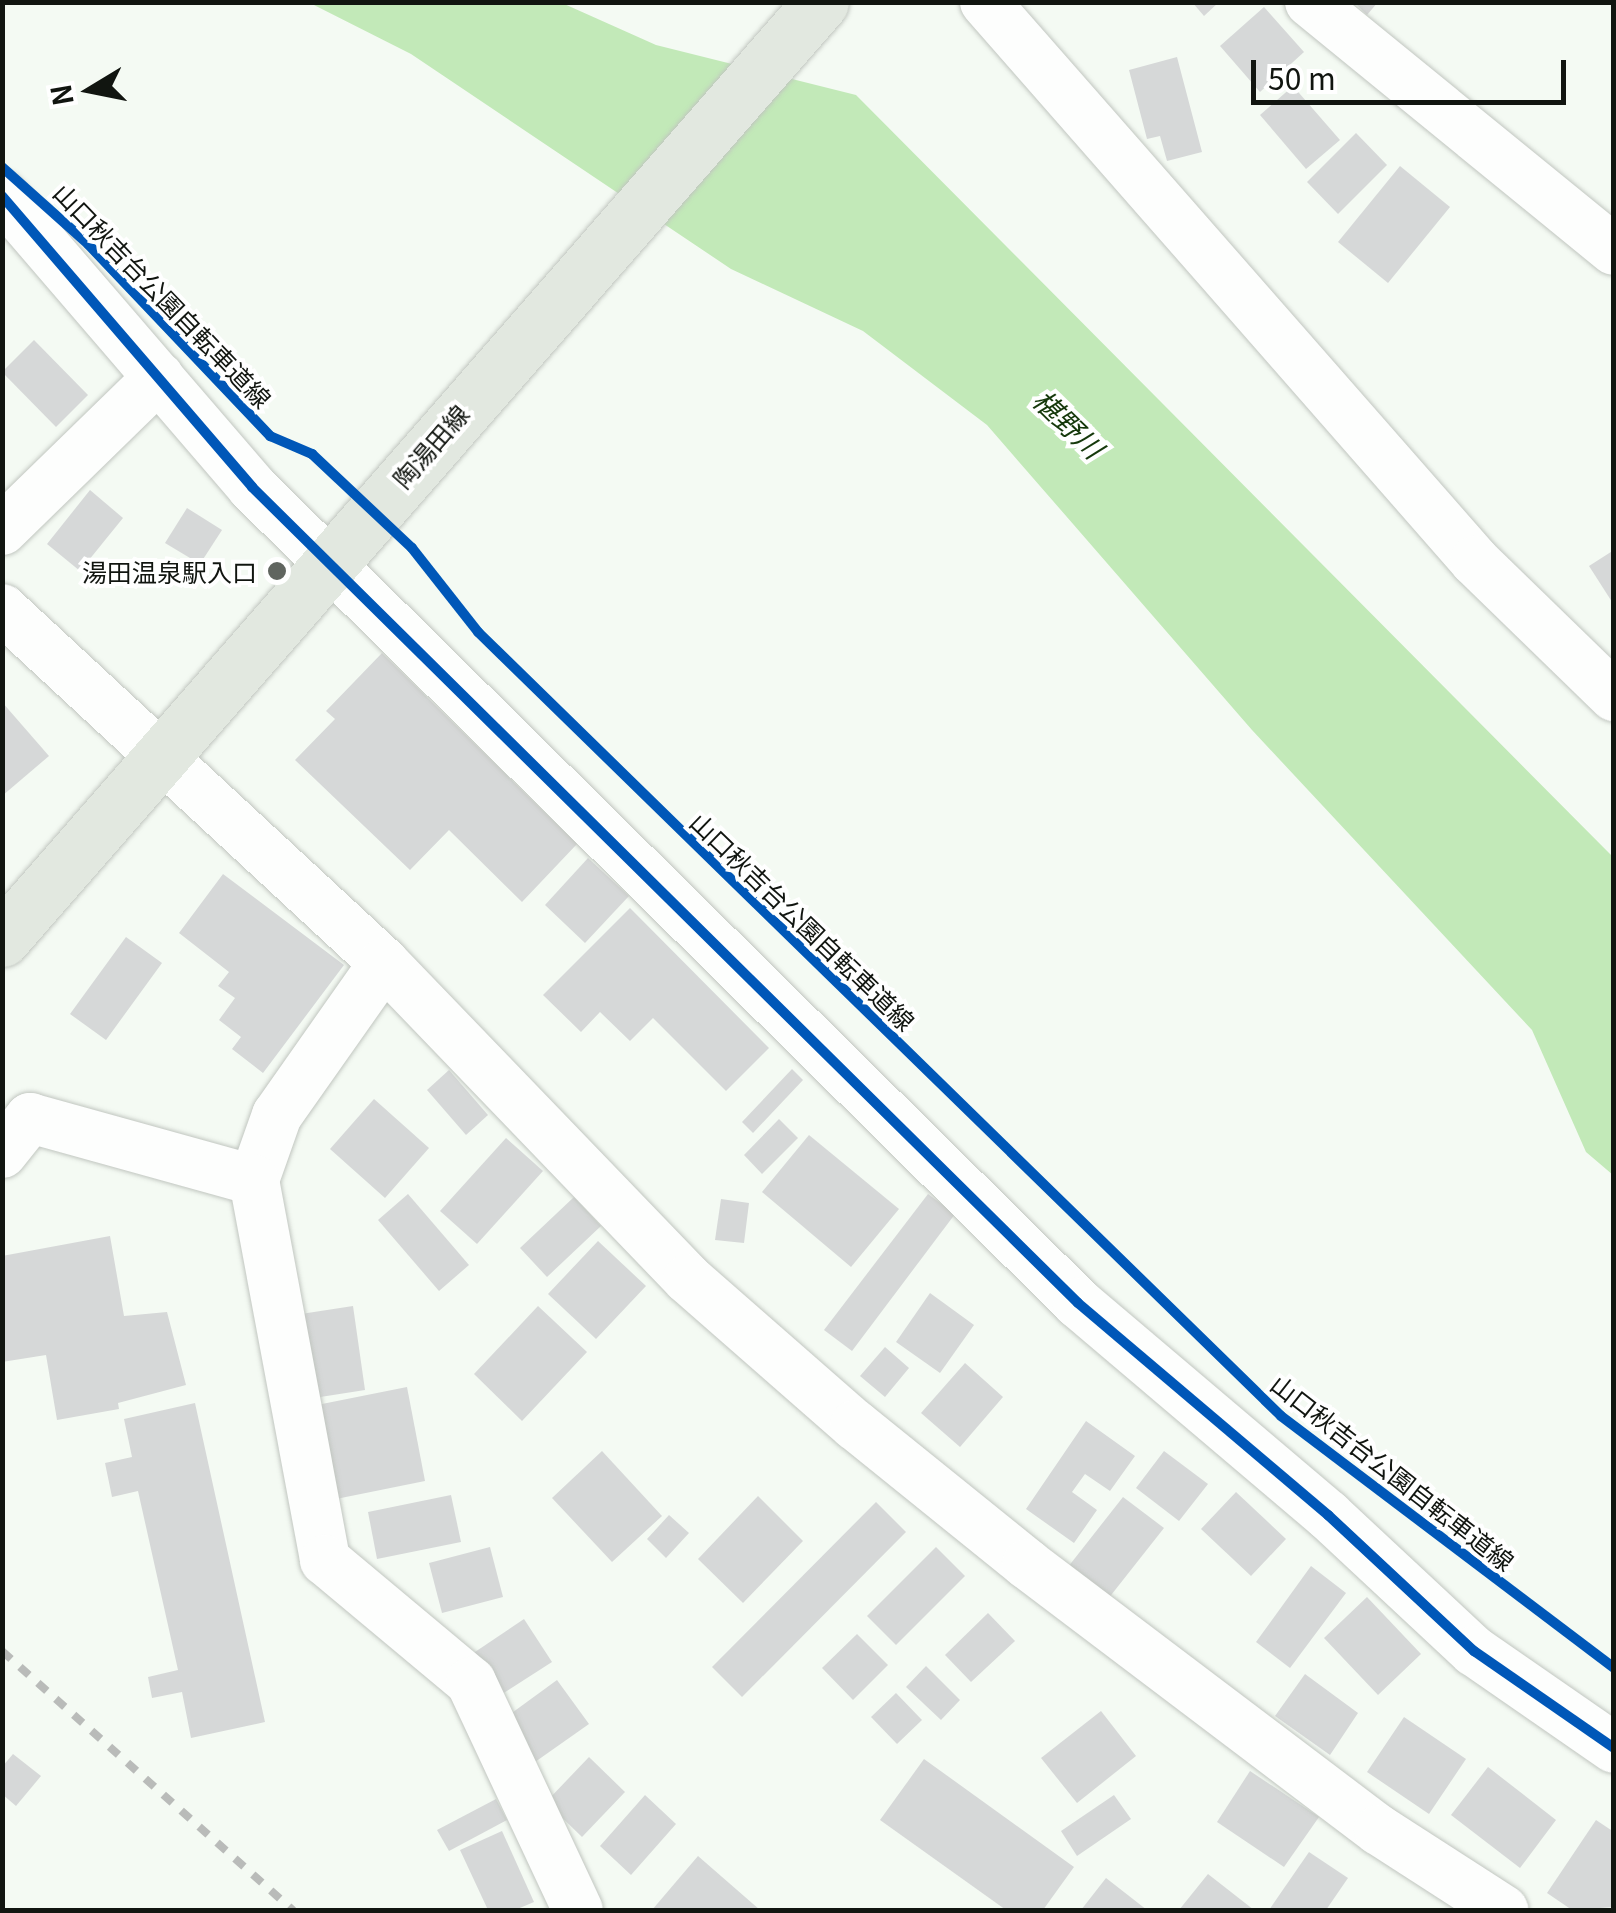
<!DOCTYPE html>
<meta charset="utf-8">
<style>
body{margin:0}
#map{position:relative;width:1616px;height:1913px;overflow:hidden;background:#f4faf3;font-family:Georgia,"Noto Sans JP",serif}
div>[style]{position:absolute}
.water>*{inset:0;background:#c2e9b8}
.building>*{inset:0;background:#d6d8d8}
.roads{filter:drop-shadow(0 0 2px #c1c6c0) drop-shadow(0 0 2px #c1c6c0)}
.minor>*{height:50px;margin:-25px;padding:0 25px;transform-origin:25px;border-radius:25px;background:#fdfefd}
.major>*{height:55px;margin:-27.5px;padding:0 27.5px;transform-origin:27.5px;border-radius:27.5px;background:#e2e8e0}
.rail>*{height:8px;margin-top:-4px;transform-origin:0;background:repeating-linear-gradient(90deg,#b9bbb9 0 12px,transparent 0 24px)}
.cycleway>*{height:10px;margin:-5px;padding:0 5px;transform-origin:5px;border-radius:5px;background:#0057b8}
.dots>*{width:28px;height:28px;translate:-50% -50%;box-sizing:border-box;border:5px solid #fff;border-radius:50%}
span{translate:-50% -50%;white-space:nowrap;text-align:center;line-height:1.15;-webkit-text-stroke:8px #fff;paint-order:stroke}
.street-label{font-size:25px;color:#111510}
.poi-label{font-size:25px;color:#111510}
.right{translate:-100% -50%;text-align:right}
.water-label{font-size:28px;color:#16390c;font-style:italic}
.frame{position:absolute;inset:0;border:5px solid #111510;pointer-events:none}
.north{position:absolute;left:40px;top:40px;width:100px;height:100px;-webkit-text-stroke:8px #fff;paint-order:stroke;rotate:260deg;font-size:28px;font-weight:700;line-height:40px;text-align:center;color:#111510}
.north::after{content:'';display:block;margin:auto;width:35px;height:45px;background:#111510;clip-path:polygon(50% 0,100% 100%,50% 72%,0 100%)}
.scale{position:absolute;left:1251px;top:60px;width:315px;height:45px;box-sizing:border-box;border:5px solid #111510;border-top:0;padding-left:12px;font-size:30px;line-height:35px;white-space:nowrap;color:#111510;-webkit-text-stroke:8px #fff;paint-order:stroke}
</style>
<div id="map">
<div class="water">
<div style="clip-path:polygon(310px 3px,562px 3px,656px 45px,856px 95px,1613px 857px,1613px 1175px,1586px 1152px,1532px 1030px,1252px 730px,987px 425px,863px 331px,731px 269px,411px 54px)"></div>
</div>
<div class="building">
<div style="clip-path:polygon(1192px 2px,1219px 2px,1204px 16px)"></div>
<div style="clip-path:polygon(1354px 2px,1378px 2px,1367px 15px)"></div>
<div style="clip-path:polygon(1264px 7px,1304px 52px,1260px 92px,1220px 46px)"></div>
<div style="clip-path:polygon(1177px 57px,1202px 152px,1167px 161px,1160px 136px,1147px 139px,1129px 70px)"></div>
<div style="clip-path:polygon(1293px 86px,1340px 140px,1306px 169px,1260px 115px)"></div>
<div style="clip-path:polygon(1356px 133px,1387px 165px,1338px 214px,1307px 182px)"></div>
<div style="clip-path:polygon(1400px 166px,1450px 207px,1388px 283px,1338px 242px)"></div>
<div style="clip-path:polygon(34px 340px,88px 395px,56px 427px,2px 372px)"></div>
<div style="clip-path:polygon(90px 490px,123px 518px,80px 571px,47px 544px)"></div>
<div style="clip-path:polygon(187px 508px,222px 530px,200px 564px,165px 543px)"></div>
<div style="clip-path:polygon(1614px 550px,1614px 605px,1589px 566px)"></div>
<div style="clip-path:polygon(382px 653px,577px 844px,522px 902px,449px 830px,410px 870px,295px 760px,335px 719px,326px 711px)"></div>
<div style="clip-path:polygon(2px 702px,49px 756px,2px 796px)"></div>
<div style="clip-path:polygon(588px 858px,629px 896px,585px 943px,545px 905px)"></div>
<div style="clip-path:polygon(223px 874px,344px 965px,263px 1073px,232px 1049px,241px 1037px,219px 1020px,235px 998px,218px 986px,229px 972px,179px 933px)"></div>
<div style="clip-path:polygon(630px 908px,769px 1048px,726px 1091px,653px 1018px,630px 1041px,600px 1012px,581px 1032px,543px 995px)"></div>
<div style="clip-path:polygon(126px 937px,162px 963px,106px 1040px,70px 1014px)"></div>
<div style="clip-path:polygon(792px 1069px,803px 1080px,753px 1133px,742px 1122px)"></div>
<div style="clip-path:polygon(449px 1070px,488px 1115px,466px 1135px,427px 1090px)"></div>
<div style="clip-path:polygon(374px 1099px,429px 1148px,385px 1198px,330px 1149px)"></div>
<div style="clip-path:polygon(779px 1119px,798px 1138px,762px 1174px,744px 1155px)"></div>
<div style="clip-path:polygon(809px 1135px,899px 1209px,851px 1267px,762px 1192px)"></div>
<div style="clip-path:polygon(506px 1138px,543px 1171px,477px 1244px,440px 1211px)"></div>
<div style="clip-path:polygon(408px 1194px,469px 1265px,439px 1291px,378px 1220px)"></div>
<div style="clip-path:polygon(928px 1194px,955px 1214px,852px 1351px,824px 1330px)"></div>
<div style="clip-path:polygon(574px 1197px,601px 1226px,547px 1277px,520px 1248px)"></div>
<div style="clip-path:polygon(721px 1199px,749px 1203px,744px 1243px,715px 1240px)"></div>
<div style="clip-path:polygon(110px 1236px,124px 1316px,167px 1312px,186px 1385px,118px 1403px,119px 1409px,57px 1420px,46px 1355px,2px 1362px,2px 1256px)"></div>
<div style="clip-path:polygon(598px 1241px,646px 1286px,596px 1339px,548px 1294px)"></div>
<div style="clip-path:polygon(930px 1293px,974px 1325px,940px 1373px,896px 1342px)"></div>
<div style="clip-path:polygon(353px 1306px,365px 1390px,314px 1398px,301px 1314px)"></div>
<div style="clip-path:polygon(538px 1306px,587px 1352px,522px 1421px,474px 1374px)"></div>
<div style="clip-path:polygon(885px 1347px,909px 1368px,885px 1397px,860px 1376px)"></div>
<div style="clip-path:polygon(965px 1363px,1003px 1397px,960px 1447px,921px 1413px)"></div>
<div style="clip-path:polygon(407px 1387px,425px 1481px,336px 1499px,317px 1405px)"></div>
<div style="clip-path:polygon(195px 1403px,265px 1722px,191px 1738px,182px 1692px,152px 1698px,148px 1677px,178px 1670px,138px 1491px,112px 1497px,105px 1463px,132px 1457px,124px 1419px)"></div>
<div style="clip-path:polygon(1086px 1421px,1135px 1456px,1110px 1491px,1085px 1474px,1072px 1492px,1097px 1510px,1074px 1543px,1026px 1509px)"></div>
<div style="clip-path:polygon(602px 1451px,662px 1516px,612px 1562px,552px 1498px)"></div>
<div style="clip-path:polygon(1164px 1451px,1208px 1484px,1179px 1521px,1136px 1488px)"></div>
<div style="clip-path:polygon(1236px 1492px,1286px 1539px,1251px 1576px,1201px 1529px)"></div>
<div style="clip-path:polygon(451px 1495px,461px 1542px,377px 1559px,368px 1512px)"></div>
<div style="clip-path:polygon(758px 1496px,803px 1541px,743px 1603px,698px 1559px)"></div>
<div style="clip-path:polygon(1123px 1497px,1164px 1528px,1108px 1599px,1068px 1567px)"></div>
<div style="clip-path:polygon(876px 1502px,906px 1532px,742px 1697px,712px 1667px)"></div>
<div style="clip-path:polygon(669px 1515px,689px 1533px,666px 1558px,647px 1539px)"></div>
<div style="clip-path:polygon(490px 1547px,503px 1597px,442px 1613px,429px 1563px)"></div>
<div style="clip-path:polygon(936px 1547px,965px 1576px,896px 1645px,867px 1616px)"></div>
<div style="clip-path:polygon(1311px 1566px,1346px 1593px,1290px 1668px,1256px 1642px)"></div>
<div style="clip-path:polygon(1367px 1597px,1421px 1654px,1378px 1695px,1324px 1638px)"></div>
<div style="clip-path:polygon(988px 1613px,1015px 1641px,971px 1682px,945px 1655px)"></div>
<div style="clip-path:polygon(524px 1619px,552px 1662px,499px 1696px,472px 1654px)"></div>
<div style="clip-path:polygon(857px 1634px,888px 1665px,853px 1700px,822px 1668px)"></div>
<div style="clip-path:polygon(926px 1666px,960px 1700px,941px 1720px,906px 1687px)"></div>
<div style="clip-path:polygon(1305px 1674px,1358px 1713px,1330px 1755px,1275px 1716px)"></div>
<div style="clip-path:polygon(557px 1680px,589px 1724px,535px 1762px,505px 1718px)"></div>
<div style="clip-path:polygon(896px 1693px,922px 1720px,897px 1744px,871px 1717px)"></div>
<div style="clip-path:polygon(1101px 1711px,1136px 1756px,1077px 1803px,1041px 1758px)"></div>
<div style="clip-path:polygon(1404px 1717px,1466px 1759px,1429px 1814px,1367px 1772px)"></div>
<div style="clip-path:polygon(13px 1754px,41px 1776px,16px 1806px,2px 1794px,2px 1767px)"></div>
<div style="clip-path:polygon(589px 1757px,625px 1792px,582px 1837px,546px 1802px)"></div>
<div style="clip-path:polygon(924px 1759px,1074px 1867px,1043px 1910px,1006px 1910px,880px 1820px)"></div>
<div style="clip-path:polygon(1488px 1767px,1556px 1820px,1520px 1868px,1451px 1815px)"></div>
<div style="clip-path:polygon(1250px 1771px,1319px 1817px,1284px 1867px,1217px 1822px)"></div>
<div style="clip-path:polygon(645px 1795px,676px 1824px,631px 1875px,600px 1846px)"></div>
<div style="clip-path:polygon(1114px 1795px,1131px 1819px,1077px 1856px,1061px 1831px)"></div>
<div style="clip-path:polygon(496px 1799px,507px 1820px,449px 1851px,437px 1830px)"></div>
<div style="clip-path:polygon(1596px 1820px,1614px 1832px,1614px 1907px,1572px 1910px,1547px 1893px)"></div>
<div style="clip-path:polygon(502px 1831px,534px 1902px,515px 1910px,488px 1910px,460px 1850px)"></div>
<div style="clip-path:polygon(1309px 1852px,1348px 1878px,1326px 1910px,1269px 1910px)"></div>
<div style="clip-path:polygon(698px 1856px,760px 1910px,652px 1910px)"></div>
<div style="clip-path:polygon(1208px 1874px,1254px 1910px,1179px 1910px)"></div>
<div style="clip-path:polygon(1106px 1878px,1147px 1910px,1081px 1910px)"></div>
</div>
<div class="roads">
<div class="minor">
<div style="left:985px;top:2px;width:743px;rotate:48.76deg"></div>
<div style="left:1475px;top:561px;width:194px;rotate:44.2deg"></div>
<div style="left:1310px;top:2px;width:392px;rotate:39.2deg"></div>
<div style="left:2px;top:196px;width:384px;rotate:49.3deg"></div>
<div style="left:252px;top:487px;width:1161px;rotate:44.65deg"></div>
<div style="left:1078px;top:1303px;width:328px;rotate:40.3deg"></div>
<div style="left:1328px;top:1515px;width:200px;rotate:43deg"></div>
<div style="left:1474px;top:1651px;width:170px;rotate:34.7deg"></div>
<div style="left:2px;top:530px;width:219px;rotate:-44.3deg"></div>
<div style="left:2px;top:609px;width:521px;rotate:42.82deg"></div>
<div style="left:384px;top:963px;width:438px;rotate:46.1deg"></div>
<div style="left:688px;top:1279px;width:222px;rotate:41.2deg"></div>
<div style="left:855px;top:1425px;width:221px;rotate:38.9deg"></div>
<div style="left:1027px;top:1564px;width:441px;rotate:37.1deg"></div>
<div style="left:1379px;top:1830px;width:148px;rotate:32.8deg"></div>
<div style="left:384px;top:963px;width:186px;rotate:125.1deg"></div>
<div style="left:277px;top:1115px;width:69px;rotate:109.5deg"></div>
<div style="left:254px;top:1180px;width:387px;rotate:79.4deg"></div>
<div style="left:325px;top:1560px;width:190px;rotate:39.9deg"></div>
<div style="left:471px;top:1682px;width:252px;rotate:64.9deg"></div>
<div style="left:2px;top:1153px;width:45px;rotate:-51.3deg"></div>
<div style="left:30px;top:1118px;width:232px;rotate:15.5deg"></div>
</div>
<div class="major">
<div style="left:2px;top:939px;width:1244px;rotate:-48.84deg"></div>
</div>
</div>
<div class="rail">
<div style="left:2px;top:1651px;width:390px;rotate:41.7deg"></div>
</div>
<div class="cycleway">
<div style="left:2px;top:167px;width:115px;rotate:41.8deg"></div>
<div style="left:88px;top:244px;width:265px;rotate:46.5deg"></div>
<div style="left:270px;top:436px;width:46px;rotate:23.2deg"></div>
<div style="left:312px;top:454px;width:137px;rotate:43.2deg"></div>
<div style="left:412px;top:548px;width:107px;rotate:51.8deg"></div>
<div style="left:478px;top:632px;width:1122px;rotate:44.31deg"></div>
<div style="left:1281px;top:1416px;width:418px;rotate:37.1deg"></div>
<div style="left:2px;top:196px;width:384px;rotate:49.3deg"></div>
<div style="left:252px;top:487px;width:1161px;rotate:44.65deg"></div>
<div style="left:1078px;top:1303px;width:328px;rotate:40.3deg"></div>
<div style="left:1328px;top:1515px;width:200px;rotate:43deg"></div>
<div style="left:1474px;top:1651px;width:170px;rotate:34.7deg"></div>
</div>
<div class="dots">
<div style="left:277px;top:571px;background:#60655f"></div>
</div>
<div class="street-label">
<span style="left:163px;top:295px;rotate:46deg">山口秋吉台公園自転車道線</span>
<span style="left:430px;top:446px;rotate:-49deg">陶湯田線</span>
<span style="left:803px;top:921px;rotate:44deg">山口秋吉台公園自転車道線</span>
<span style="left:1393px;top:1472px;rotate:38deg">山口秋吉台公園自転車道線</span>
</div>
<div class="poi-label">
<span class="right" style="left:257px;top:571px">湯田温泉駅入口</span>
</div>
<div class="water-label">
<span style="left:1069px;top:423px;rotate:44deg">椹野川</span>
</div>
<div class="frame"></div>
<div class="north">N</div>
<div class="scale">50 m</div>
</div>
